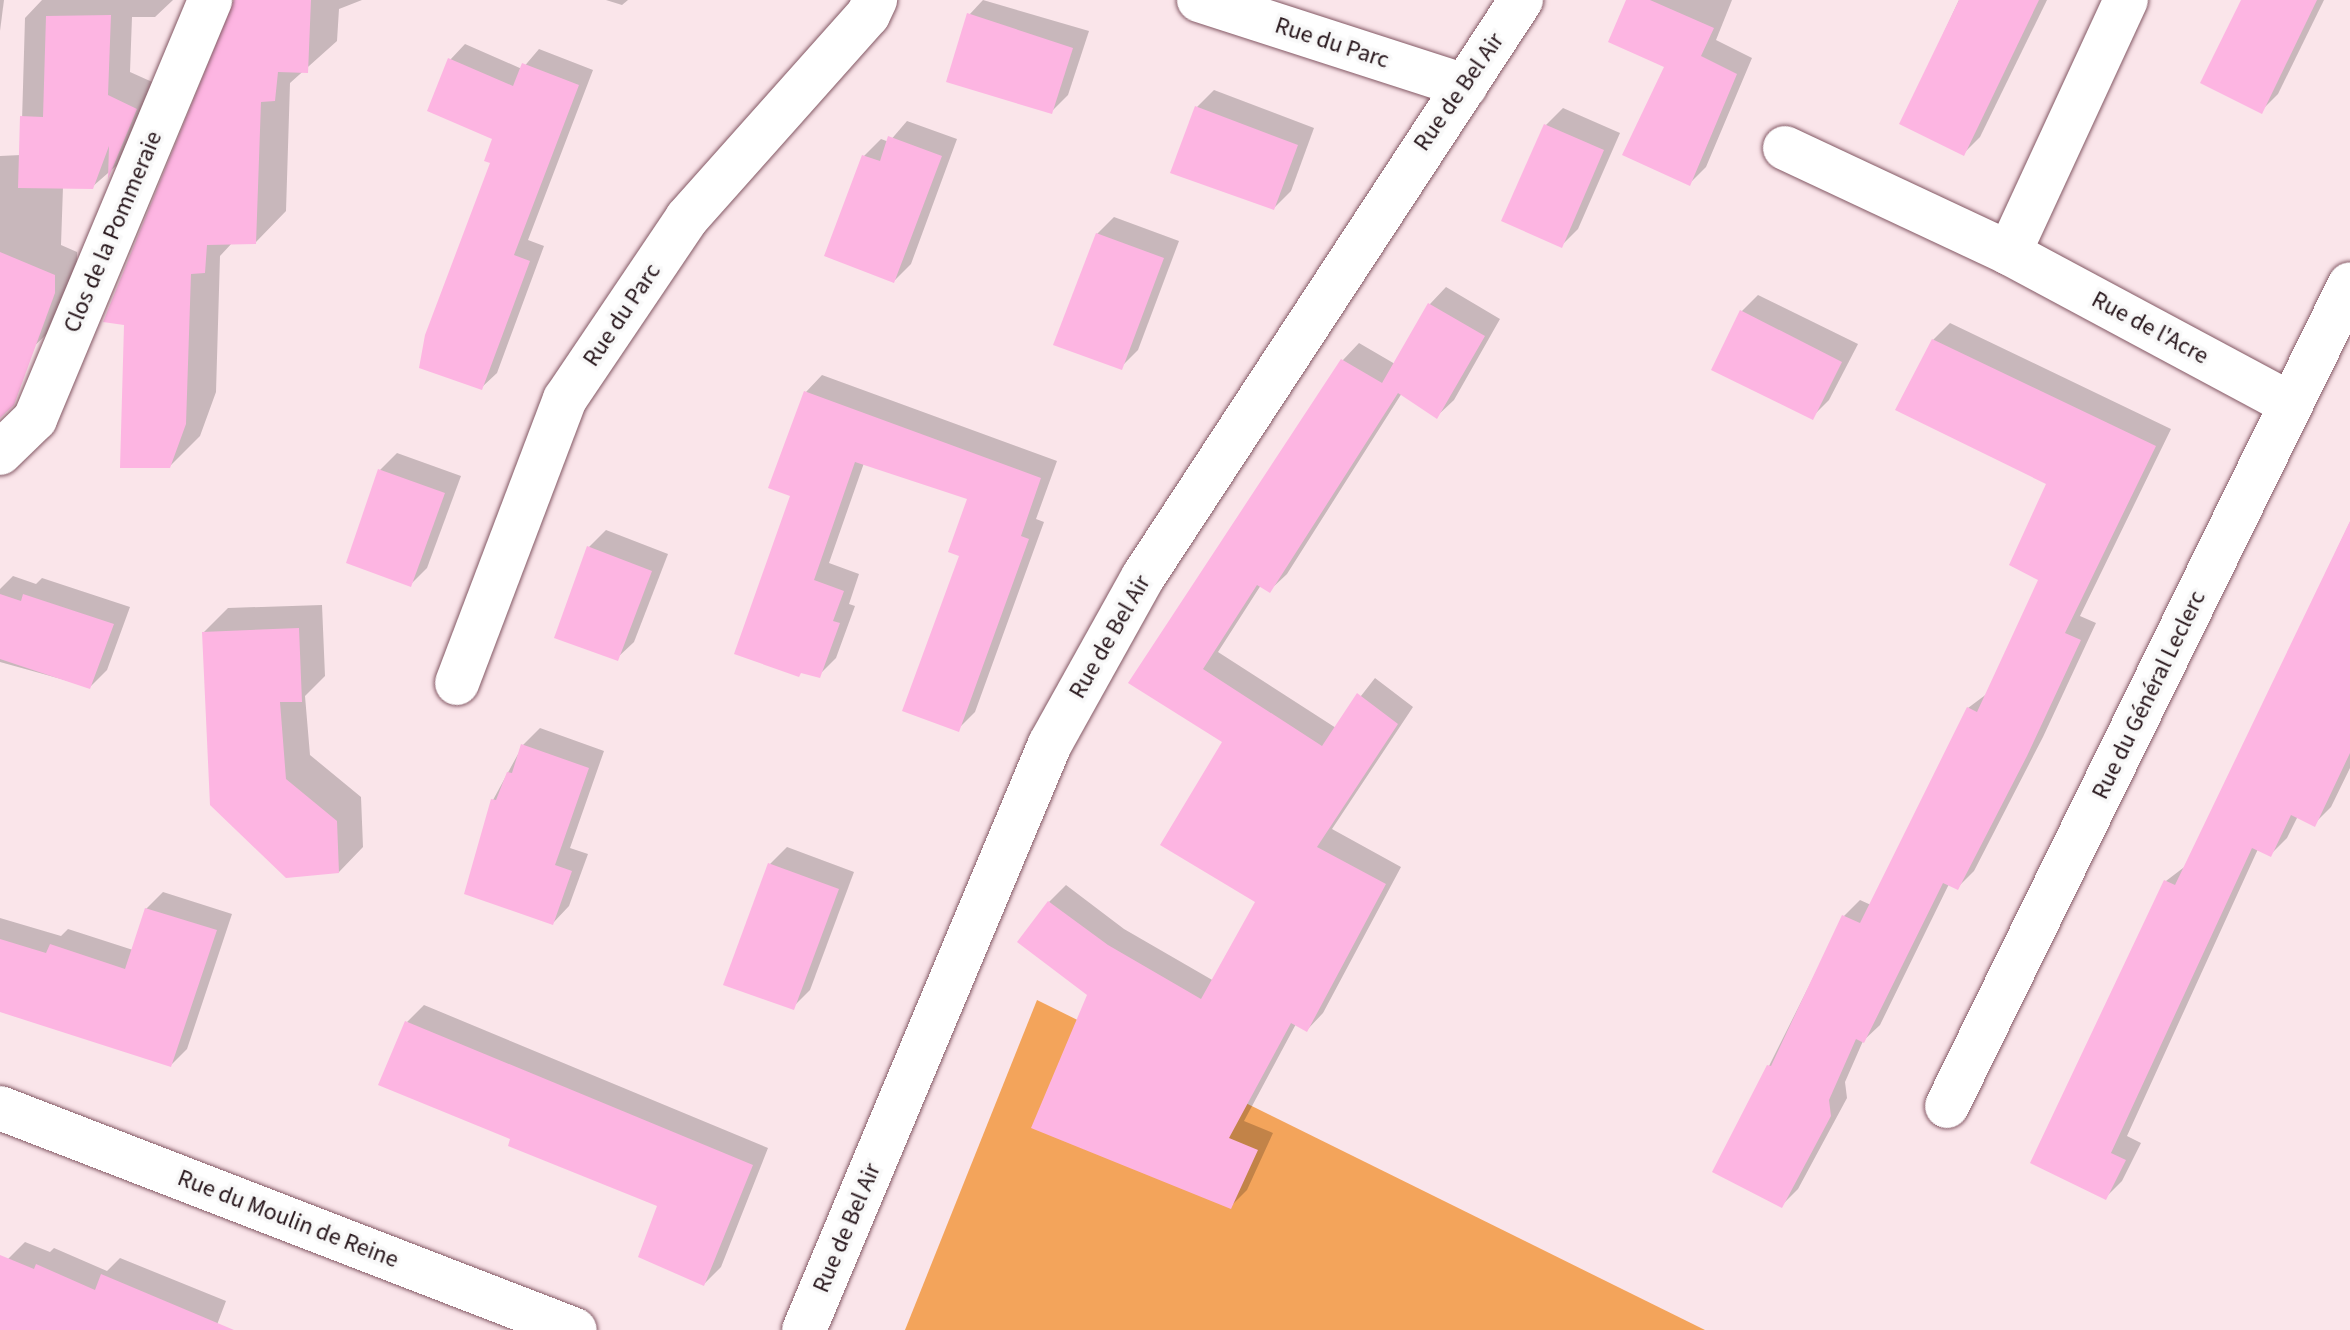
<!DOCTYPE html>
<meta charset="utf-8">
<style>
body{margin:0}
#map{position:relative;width:2350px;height:1330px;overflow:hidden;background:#fae5ea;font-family:"Source Sans 3",sans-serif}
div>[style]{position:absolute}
.green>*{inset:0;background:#f3a45b}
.shadow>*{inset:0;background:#0003}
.building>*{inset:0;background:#fdb5e2}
.roads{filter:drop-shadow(0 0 2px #835864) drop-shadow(0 0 2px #835864)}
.minor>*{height:44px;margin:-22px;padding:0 22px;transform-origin:22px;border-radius:22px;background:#fff}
span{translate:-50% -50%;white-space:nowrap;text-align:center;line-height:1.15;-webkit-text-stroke:7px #f8f8f8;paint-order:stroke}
.street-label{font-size:24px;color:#251419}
</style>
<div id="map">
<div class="green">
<div style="clip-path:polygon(1037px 1000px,1705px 1330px,905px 1330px)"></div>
</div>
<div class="shadow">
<div style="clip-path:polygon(0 0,4px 0,0 31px)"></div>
<div style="clip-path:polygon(42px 0,173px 0,155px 17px,132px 17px,130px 72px,159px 85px,131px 153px,92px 187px,63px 187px,61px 245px,77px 252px,77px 268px,57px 324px,23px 357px,0 358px,0 156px,21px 155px,25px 18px)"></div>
<div style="clip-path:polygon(237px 0,362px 0,339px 9px,337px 41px,290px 83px,286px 211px,256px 242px,233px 242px,220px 256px,216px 392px,200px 436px,170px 466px,122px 466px)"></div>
<div style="clip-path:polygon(606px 0,628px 0,622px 5px)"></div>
<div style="clip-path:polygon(983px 0,1089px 31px,1068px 95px,1051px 112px,969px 15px)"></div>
<div style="clip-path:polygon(1628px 0,1732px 0,1716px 40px,1752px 58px,1706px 167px,1690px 183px,1667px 66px)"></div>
<div style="clip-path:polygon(1959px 0,2047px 0,1980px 137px,1963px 154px,1902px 123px)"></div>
<div style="clip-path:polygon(2243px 0,2324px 0,2278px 94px,2261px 111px)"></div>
<div style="clip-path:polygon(465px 44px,522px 69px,539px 49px,593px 70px,528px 240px,544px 246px,497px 373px,481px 388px,495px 138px,450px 60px)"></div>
<div style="clip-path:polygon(1214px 90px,1314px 128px,1291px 191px,1274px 208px,1197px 107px)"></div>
<div style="clip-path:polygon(1563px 108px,1620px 133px,1578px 229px,1561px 246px,1546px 125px)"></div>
<div style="clip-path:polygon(907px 121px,957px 139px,911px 264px,894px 281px,864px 156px,881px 139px,889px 142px)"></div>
<div style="clip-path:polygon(1114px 217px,1179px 241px,1138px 350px,1121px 367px,1097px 234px)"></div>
<div style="clip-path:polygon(1446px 287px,1500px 319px,1454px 400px,1437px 416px,1402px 393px,1287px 574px,1270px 590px,1261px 585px,1218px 652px,1336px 728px,1375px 678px,1413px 707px,1332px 829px,1401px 867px,1323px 1013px,1307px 1030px,1296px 1024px,1244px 1121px,1273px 1133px,1247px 1190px,1230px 1207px,1089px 995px,1049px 902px,1066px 885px,1124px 929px,1214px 981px,1257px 902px,1225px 741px,1130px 683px,1343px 360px,1359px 343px,1395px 364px,1430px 304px)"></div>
<div style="clip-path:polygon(1758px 295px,1858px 344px,1829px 400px,1812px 417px,1741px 312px)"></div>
<div style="clip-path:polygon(1950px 323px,2171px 429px,2080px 616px,2096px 623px,2043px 737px,1974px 871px,1957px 888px,1949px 884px,1880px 1025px,1863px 1041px,1845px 1082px,1847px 1098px,1798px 1189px,1782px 1205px,1769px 1066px,1844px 916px,1860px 900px,1871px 905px,1968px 708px,1988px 693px,2041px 579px,2049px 483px,1933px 340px)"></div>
<div style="clip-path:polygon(822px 375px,1057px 461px,1036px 519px,1044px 522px,975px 712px,958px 729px,961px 555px,970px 498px,864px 463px,829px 563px,859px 574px,849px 604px,855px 606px,836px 658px,819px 675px,793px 495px,806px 392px)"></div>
<div style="clip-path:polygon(397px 453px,461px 476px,427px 568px,410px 585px,380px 470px)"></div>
<div style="clip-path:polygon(2350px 522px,2350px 768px,2331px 807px,2314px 824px,2298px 816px,2287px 838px,2270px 855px,2258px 849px,2127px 1136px,2141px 1143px,2122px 1181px,2105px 1198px,2033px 1162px,2166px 881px,2187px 865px)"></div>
<div style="clip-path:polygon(606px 530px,668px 554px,634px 642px,617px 658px,589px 547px)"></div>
<div style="clip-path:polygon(13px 576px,36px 584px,42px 578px,130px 607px,107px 670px,90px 687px,0 662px,0 589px)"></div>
<div style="clip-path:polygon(322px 605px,325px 676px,305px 696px,310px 755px,361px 797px,363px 847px,339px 872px,287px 876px,204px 632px,228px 608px)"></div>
<div style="clip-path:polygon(540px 728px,604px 751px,570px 848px,588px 854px,569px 906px,553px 923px,493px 800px,523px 745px)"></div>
<div style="clip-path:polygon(787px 847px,854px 872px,810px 990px,793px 1007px,770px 864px)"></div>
<div style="clip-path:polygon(163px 892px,232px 914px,187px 1049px,171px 1065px,0 1010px,0 918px,61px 936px,68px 929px,133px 950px,146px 909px)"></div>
<div style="clip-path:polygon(424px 1005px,768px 1148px,721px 1267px,704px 1284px,660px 1205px,513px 1138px,407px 1022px)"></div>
<div style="clip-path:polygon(25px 1242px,50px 1252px,54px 1248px,107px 1271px,120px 1258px,226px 1301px,215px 1330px,3px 1330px,0 1279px,8px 1259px)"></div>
</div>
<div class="building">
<div style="clip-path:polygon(234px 0,311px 0,308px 73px,278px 72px,275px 101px,261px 102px,256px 244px,207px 245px,205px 273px,191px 274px,186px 424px,170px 468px,120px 468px,124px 325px,103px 322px)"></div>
<div style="clip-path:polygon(1626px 0,1650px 0,1714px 28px,1701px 56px,1737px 74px,1690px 186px,1622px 155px,1664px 67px,1608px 42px)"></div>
<div style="clip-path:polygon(1959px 0,2039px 0,1964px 156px,1899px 124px)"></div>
<div style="clip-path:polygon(2241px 0,2317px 0,2262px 114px,2200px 83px)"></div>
<div style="clip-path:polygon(967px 13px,1073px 48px,1052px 114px,946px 82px)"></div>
<div style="clip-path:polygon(111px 15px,108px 95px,137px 109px,108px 179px,109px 146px,93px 189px,18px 188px,20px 116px,43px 117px,46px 16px)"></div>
<div style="clip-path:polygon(448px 58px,513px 86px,522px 63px,579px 85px,514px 255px,530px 261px,482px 390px,419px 368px,425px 335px,490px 163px,484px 161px,492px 139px,427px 111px)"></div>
<div style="clip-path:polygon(1195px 106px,1298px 145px,1274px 210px,1170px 173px)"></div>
<div style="clip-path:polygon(1544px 124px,1604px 150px,1562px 248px,1501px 221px)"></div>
<div style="clip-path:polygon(888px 136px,942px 156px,894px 283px,824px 256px,862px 155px,880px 161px)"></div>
<div style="clip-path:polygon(1096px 233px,1164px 258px,1122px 370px,1053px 345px)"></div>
<div style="clip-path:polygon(0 252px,55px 275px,55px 293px,14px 405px,0 418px)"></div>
<div style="clip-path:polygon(1428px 303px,1485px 336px,1437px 419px,1398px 393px,1270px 593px,1257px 585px,1203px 669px,1322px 746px,1357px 693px,1398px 724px,1317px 847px,1386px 884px,1307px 1032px,1291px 1023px,1229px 1138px,1258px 1150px,1231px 1209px,1031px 1128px,1087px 995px,1017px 942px,1048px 901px,1108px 945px,1201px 999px,1255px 902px,1160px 845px,1222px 742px,1128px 683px,1341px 359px,1389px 387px,1382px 383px)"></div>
<div style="clip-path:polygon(1740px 310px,1842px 362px,1813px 420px,1711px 370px)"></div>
<div style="clip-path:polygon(1932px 339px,2156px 446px,2065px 633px,2081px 640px,2027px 756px,1958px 890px,1943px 883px,1864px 1043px,1856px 1039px,1829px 1100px,1831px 1116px,1782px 1208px,1712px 1172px,1767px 1065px,1771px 1066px,1842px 915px,1860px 923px,1967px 707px,1977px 712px,2038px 580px,2009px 565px,2046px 484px,1895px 410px)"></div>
<div style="clip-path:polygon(804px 391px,1041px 478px,1021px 536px,1029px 539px,959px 732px,902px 711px,959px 556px,948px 552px,967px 499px,855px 462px,814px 580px,844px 591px,833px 621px,840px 623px,820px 678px,801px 673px,799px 677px,734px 654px,790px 496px,768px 488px)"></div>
<div style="clip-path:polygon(378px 469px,445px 493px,411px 587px,346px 563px)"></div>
<div style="clip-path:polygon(2350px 521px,2350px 753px,2315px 827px,2291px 815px,2271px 857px,2252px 848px,2111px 1153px,2126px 1160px,2106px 1200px,2030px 1163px,2164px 880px,2175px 885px)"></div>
<div style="clip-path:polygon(587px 546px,652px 571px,618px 661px,554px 638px)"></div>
<div style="clip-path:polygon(0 594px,21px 601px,23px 594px,114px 624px,90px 689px,0 659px)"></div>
<div style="clip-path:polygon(299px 628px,302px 702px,280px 702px,286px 779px,337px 821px,339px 873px,286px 878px,210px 805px,202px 632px)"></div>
<div style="clip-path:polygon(521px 744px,589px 768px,555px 865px,572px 871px,553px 925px,464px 894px,491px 799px,496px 800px,507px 772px,512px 773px)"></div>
<div style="clip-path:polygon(768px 863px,839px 889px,794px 1010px,723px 985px)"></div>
<div style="clip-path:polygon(145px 908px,217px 930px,171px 1067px,0 1012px,0 939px,46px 953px,50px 944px,125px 969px)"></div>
<div style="clip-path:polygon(405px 1021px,753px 1165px,704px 1286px,638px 1257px,657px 1206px,508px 1146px,510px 1139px,378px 1085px)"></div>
<div style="clip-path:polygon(0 1255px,34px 1269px,36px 1264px,95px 1290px,101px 1274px,234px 1330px,0 1330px)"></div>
</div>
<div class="roads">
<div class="minor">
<div style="left:1199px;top:0;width:280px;rotate:17.9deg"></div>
<div style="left:1785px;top:148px;width:247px;rotate:25.1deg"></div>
<div style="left:2009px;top:253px;width:320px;rotate:28.2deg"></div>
<div style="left:2009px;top:253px;width:279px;rotate:-65.2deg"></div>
<div style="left:0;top:453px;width:49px;rotate:-44.2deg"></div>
<div style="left:35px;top:419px;width:454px;rotate:-67.3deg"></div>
<div style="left:457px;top:683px;width:304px;rotate:-69.2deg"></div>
<div style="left:565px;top:399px;width:218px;rotate:-56deg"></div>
<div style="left:687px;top:218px;width:272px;rotate:-48.3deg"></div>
<div style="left:868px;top:15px;width:17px;rotate:-65deg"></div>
<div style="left:1947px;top:1106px;width:915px;rotate:-63.88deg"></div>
<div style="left:0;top:1108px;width:616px;rotate:21.11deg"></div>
<div style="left:804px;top:1330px;width:636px;rotate:-67.23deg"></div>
<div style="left:1050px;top:744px;width:191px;rotate:-60.9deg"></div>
<div style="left:1143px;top:577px;width:690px;rotate:-56.77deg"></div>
</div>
</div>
<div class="street-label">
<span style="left:1332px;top:43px;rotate:18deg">Rue du Parc</span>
<span style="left:1459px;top:92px;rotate:-55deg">Rue de Bel Air</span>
<span style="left:113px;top:232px;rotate:-67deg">Clos de la Pommeraie</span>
<span style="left:622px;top:315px;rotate:-56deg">Rue du Parc</span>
<span style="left:2150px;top:328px;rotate:28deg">Rue de l'Acre</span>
<span style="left:1110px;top:637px;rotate:-60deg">Rue de Bel Air</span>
<span style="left:2149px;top:695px;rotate:-64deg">Rue du Général Leclerc</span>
<span style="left:288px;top:1219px;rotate:21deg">Rue du Moulin de Reine</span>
<span style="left:847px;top:1228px;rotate:-67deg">Rue de Bel Air</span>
</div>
</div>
